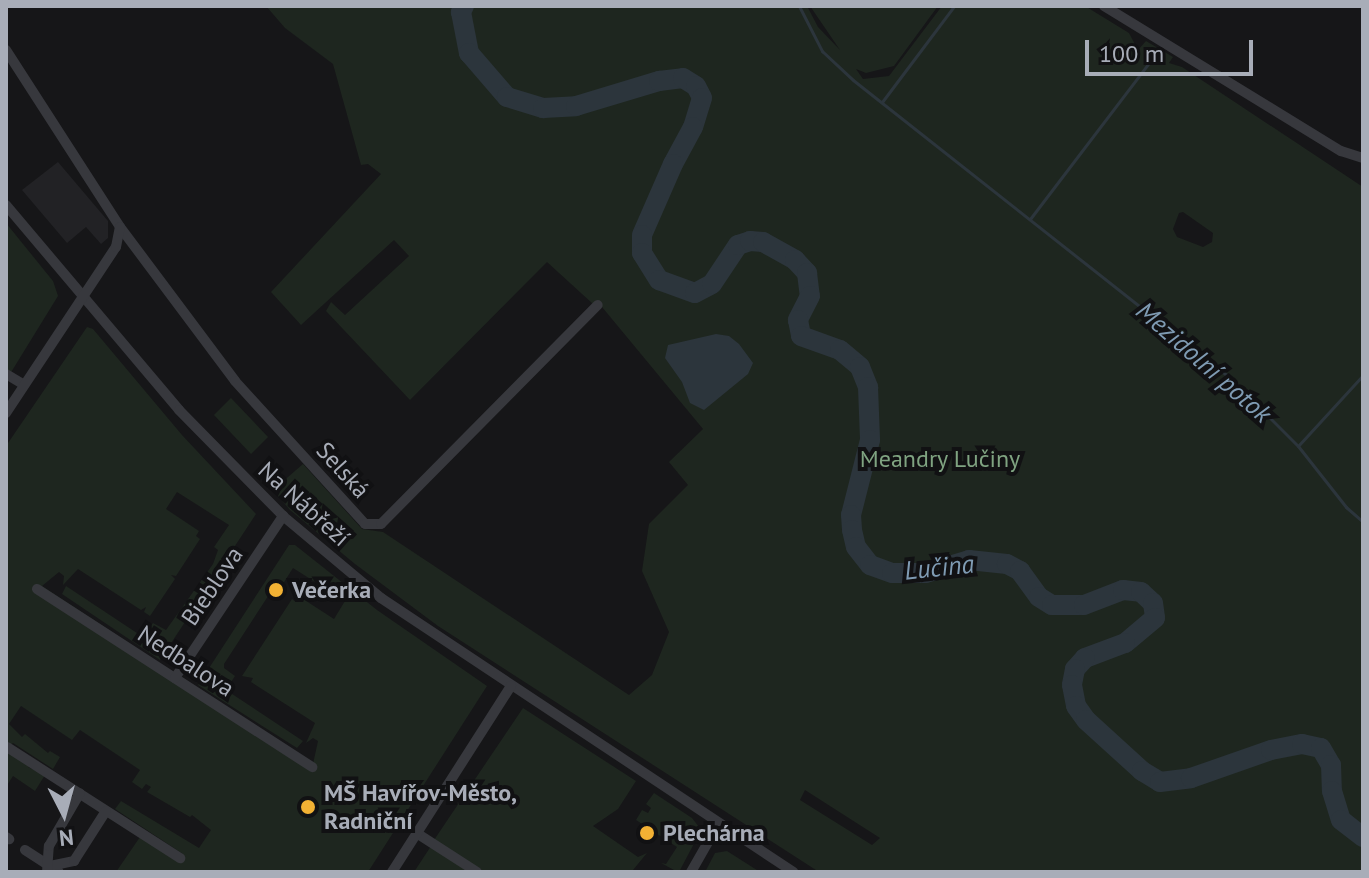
<!DOCTYPE html>
<meta charset="utf-8">
<style>
body{margin:0}
#map{position:relative;width:1369px;height:878px;overflow:hidden;background:#161618;font-family:"PT Sans",sans-serif}
div>[style]{position:absolute}
.built>*{inset:0;background:#222225}
.green>*{inset:0;background:#1e261f}
.water>*{inset:0;background:#2c353c}
.stream>*{height:3px;margin:-1.5px;padding:0 1.5px;transform-origin:1.5px;border-radius:1.5px;background:#2c353c}
.river>*{height:20px;margin:-10px;padding:0 10px;transform-origin:10px;border-radius:10px;background:#2c353c}
.minor>*{height:10px;margin:-5px;padding:0 5px;transform-origin:5px;border-radius:5px;background:#37383d}
.dots>*{width:22px;height:22px;translate:-50% -50%;box-sizing:border-box;border:4px solid #111113;border-radius:50%}
span{translate:-50% -50%;white-space:nowrap;text-align:center;line-height:1.15;-webkit-text-stroke:8px #111113;paint-order:stroke}
.park-label{font-size:24px;color:#7fa381}
.street-label{font-size:24px;color:#a8adb8}
.poi-label{font-size:24px;color:#a8adb8;font-weight:700}
.left{translate:0 -50%;text-align:left}
.water-label{font-size:26px;color:#7f9bb3;font-style:italic}
.frame{position:absolute;inset:0;border:8px solid #a8adb8;pointer-events:none}
.north{position:absolute;left:24px;top:774px;width:80px;height:80px;-webkit-text-stroke:6px #111113;paint-order:stroke;rotate:174deg;font-size:22px;font-weight:700;line-height:32px;text-align:center;color:#a8adb8}
.north::after{content:'';display:block;margin:auto;width:28px;height:36px;background:#a8adb8;clip-path:polygon(50% 0,100% 100%,50% 72%,0 100%)}
.scale{position:absolute;left:1085px;top:40px;width:168px;height:36px;box-sizing:border-box;border:4px solid #a8adb8;border-top:0;padding-left:10px;font-size:24px;line-height:28px;white-space:nowrap;color:#a8adb8;-webkit-text-stroke:6px #111113;paint-order:stroke}
</style>
<div id="map">
<div class="built">
<div style="clip-path:polygon(58px 162px,108px 221px,108px 238px,101px 244px,86px 227px,67px 243px,22px 190px)"></div>
</div>
<div class="green">
<div style="clip-path:polygon(evenodd,266px 6px,807px 6px,818px 27px,840px 50px,810px 6px,938px 6px,894px 66px,866px 73px,856px 69px,863px 79px,889px 76px,942px 6px,1085px 6px,1129px 33px,1138px 50px,1146px 41px,1173px 57px,1169px 63px,1182px 67px,1363px 187px,1363px 872px,819px 872px,438px 626px,355px 564px,290px 510px,273px 490px,303px 464px,362px 529px,383px 532px,629px 695px,652px 675px,669px 632px,642px 571px,649px 524px,688px 485px,669px 462px,703px 429px,602px 307px,593px 304px,547px 262px,410px 400px,326px 311px,331px 302px,345px 315px,409px 256px,394px 240px,301px 325px,271px 292px,381px 174px,368px 164px,361px 165px,333px 64px,285px 28px,266px 6px,1183px 212px,1213px 233px,1212px 242px,1203px 247px,1177px 237px,1173px 229px,1179px 213px,1183px 212px,266px 6px,805px 790px,880px 838px,872px 845px,800px 800px,805px 790px)"></div>
<div style="clip-path:polygon(6px 223px,53px 281px,58px 296px,10px 374px,6px 371px)"></div>
<div style="clip-path:polygon(87px 327px,93px 329px,182px 435px,256px 514px,160px 660px,62px 594px,66px 586px,143px 637px,153px 623px,166px 630px,213px 564px,218px 550px,214px 547px,229px 525px,177px 492px,166px 509px,199px 531px,196px 536px,200px 539px,176px 576px,171px 575px,175px 579px,150px 616px,144px 612px,146px 607px,141px 610px,78px 569px,63px 585px,64px 576px,59px 572px,42px 586px,313px 764px,318px 741px,313px 738px,306px 743px,315px 723px,251px 682px,253px 678px,242px 676px,292px 599px,296px 602px,300px 597px,334px 619px,345px 601px,293px 568px,279px 590px,274px 587px,224px 664px,224px 668px,235px 676px,226px 690px,303px 741px,297px 748px,198px 685px,289px 545px,295px 545px,377px 610px,487px 686px,368px 872px,116px 872px,140px 837px,183px 854px,115px 809px,121px 801px,199px 848px,211px 830px,192px 815px,190px 817px,147px 792px,151px 787px,146px 784px,142px 789px,132px 782px,140px 770px,80px 730px,72px 740px,21px 706px,9px 724px,22px 737px,25px 734px,48px 753px,50px 751px,60px 757px,53px 769px,13px 743px,6px 748px,6px 446px)"></div>
<div style="clip-path:polygon(231px 398px,268px 437px,251px 454px,214px 415px)"></div>
<div style="clip-path:polygon(523px 708px,636px 781px,618px 809px,593px 826px,638px 857px,647px 853px,633px 870px,483px 872px,434px 840px)"></div>
<div style="clip-path:polygon(6px 749px,30px 765px,28px 767px,45px 775px,35px 791px,13px 776px,6px 787px)"></div>
<div style="clip-path:polygon(654px 793px,692px 818px,699px 827px,698px 836px,679px 872px,674px 870px,661px 863px,666px 864px,677px 847px,636px 820px,642px 810px,648px 813px,651px 808px,646px 804px)"></div>
<div style="clip-path:polygon(431px 846px,471px 872px,414px 872px)"></div>
<div style="clip-path:polygon(727px 851px,760px 872px,705px 872px,715px 853px)"></div>
</div>
<div class="water">
<div style="clip-path:polygon(716px 334px,729px 336px,739px 344px,753px 363px,748px 374px,704px 410px,690px 403px,682px 382px,665px 358px,668px 345px)"></div>
</div>
<div class="stream">
<div style="left:799px;top:6px;width:51px;rotate:62.9deg"></div>
<div style="left:822px;top:51px;width:42px;rotate:43.1deg"></div>
<div style="left:853px;top:80px;width:476px;rotate:38.3deg"></div>
<div style="left:1227px;top:375px;width:100px;rotate:45deg"></div>
<div style="left:1298px;top:446px;width:78px;rotate:51.8deg"></div>
<div style="left:1346px;top:507px;width:23px;rotate:41deg"></div>
<div style="left:882px;top:102px;width:120px;rotate:-53.1deg"></div>
<div style="left:1030px;top:219px;width:211px;rotate:-52.7deg"></div>
<div style="left:1298px;top:446px;width:96px;rotate:-47.5deg"></div>
</div>
<div class="river">
<div style="left:464px;top:6px;width:7px;rotate:117deg"></div>
<div style="left:461px;top:12px;width:42px;rotate:79deg"></div>
<div style="left:469px;top:53px;width:58px;rotate:49.2deg"></div>
<div style="left:507px;top:97px;width:38px;rotate:17deg"></div>
<div style="left:543px;top:108px;width:33px;rotate:-3deg"></div>
<div style="left:576px;top:106px;width:87px;rotate:-16.8deg"></div>
<div style="left:659px;top:81px;width:24px;rotate:-7deg"></div>
<div style="left:683px;top:78px;width:15px;rotate:32deg"></div>
<div style="left:696px;top:86px;width:13px;rotate:63deg"></div>
<div style="left:702px;top:98px;width:30px;rotate:107deg"></div>
<div style="left:693px;top:127px;width:42px;rotate:118.4deg"></div>
<div style="left:673px;top:164px;width:77px;rotate:113.6deg"></div>
<div style="left:642px;top:235px;width:18px;rotate:90deg"></div>
<div style="left:642px;top:253px;width:32px;rotate:58deg"></div>
<div style="left:659px;top:280px;width:38px;rotate:20deg"></div>
<div style="left:695px;top:293px;width:19px;rotate:-28deg"></div>
<div style="left:712px;top:284px;width:47px;rotate:-56.3deg"></div>
<div style="left:738px;top:245px;width:13px;rotate:-18deg"></div>
<div style="left:750px;top:241px;width:13px;rotate:4deg"></div>
<div style="left:763px;top:242px;width:37px;rotate:29deg"></div>
<div style="left:795px;top:260px;width:18px;rotate:47deg"></div>
<div style="left:807px;top:273px;width:23px;rotate:83deg"></div>
<div style="left:810px;top:296px;width:27px;rotate:117deg"></div>
<div style="left:798px;top:320px;width:16px;rotate:79deg"></div>
<div style="left:801px;top:336px;width:41px;rotate:19.7deg"></div>
<div style="left:840px;top:350px;width:26px;rotate:40deg"></div>
<div style="left:860px;top:367px;width:22px;rotate:68deg"></div>
<div style="left:868px;top:387px;width:53px;rotate:87.8deg"></div>
<div style="left:870px;top:440px;width:77px;rotate:104.2deg"></div>
<div style="left:851px;top:515px;width:15px;rotate:86deg"></div>
<div style="left:852px;top:530px;width:17px;rotate:77deg"></div>
<div style="left:856px;top:547px;width:23px;rotate:52deg"></div>
<div style="left:870px;top:565px;width:23px;rotate:20deg"></div>
<div style="left:892px;top:573px;width:34px"></div>
<div style="left:926px;top:573px;width:45px;rotate:-16.8deg"></div>
<div style="left:969px;top:560px;width:38px;rotate:6deg"></div>
<div style="left:1007px;top:564px;width:15px;rotate:28deg"></div>
<div style="left:1020px;top:571px;width:32px;rotate:54deg"></div>
<div style="left:1039px;top:597px;width:15px;rotate:32deg"></div>
<div style="left:1052px;top:605px;width:32px"></div>
<div style="left:1084px;top:605px;width:42px;rotate:-21deg"></div>
<div style="left:1123px;top:590px;width:18px;rotate:6deg"></div>
<div style="left:1141px;top:592px;width:16px;rotate:43deg"></div>
<div style="left:1153px;top:603px;width:15px;rotate:82deg"></div>
<div style="left:1155px;top:618px;width:39px;rotate:140deg"></div>
<div style="left:1125px;top:643px;width:43px;rotate:159.4deg"></div>
<div style="left:1085px;top:658px;width:15px;rotate:132deg"></div>
<div style="left:1075px;top:669px;width:16px;rotate:101deg"></div>
<div style="left:1072px;top:685px;width:21px;rotate:79deg"></div>
<div style="left:1076px;top:706px;width:17px;rotate:54deg"></div>
<div style="left:1086px;top:720px;width:76px;rotate:42.3deg"></div>
<div style="left:1142px;top:771px;width:21px;rotate:31deg"></div>
<div style="left:1160px;top:782px;width:31px;rotate:-7deg"></div>
<div style="left:1191px;top:778px;width:85px;rotate:-19.3deg"></div>
<div style="left:1271px;top:750px;width:32px;rotate:-11deg"></div>
<div style="left:1302px;top:744px;width:19px;rotate:12deg"></div>
<div style="left:1321px;top:748px;width:20px;rotate:60deg"></div>
<div style="left:1331px;top:765px;width:26px;rotate:88deg"></div>
<div style="left:1332px;top:791px;width:30px;rotate:73deg"></div>
<div style="left:1341px;top:820px;width:28px;rotate:38deg"></div>
</div>
<div class="minor">
<div style="left:1104px;top:6px;width:278px;rotate:31.5deg"></div>
<div style="left:1341px;top:151px;width:23px;rotate:18deg"></div>
<div style="left:6px;top:50px;width:211px;rotate:57.2deg"></div>
<div style="left:120px;top:227px;width:192px;rotate:53.2deg"></div>
<div style="left:235px;top:381px;width:193px;rotate:47.7deg"></div>
<div style="left:365px;top:524px;width:16px"></div>
<div style="left:381px;top:524px;width:308px;rotate:-45.3deg"></div>
<div style="left:6px;top:205px;width:268px;rotate:49.8deg"></div>
<div style="left:179px;top:410px;width:148px;rotate:45.5deg"></div>
<div style="left:283px;top:516px;width:128px;rotate:39.9deg"></div>
<div style="left:381px;top:598px;width:495px;rotate:33.6deg"></div>
<div style="left:6px;top:374px;width:21px;rotate:31deg"></div>
<div style="left:6px;top:413px;width:199px;rotate:-56.5deg"></div>
<div style="left:116px;top:247px;width:20px;rotate:-79deg"></div>
<div style="left:37px;top:589px;width:328px;rotate:32.9deg"></div>
<div style="left:175px;top:678px;width:195px;rotate:-56.3deg"></div>
<div style="left:7px;top:747px;width:206px;rotate:32.7deg"></div>
<div style="left:418px;top:834px;width:70px;rotate:32.8deg"></div>
<div style="left:6px;top:837px;width:4px;rotate:34deg"></div>
<div style="left:25px;top:850px;width:40px;rotate:32.9deg"></div>
<div style="left:50px;top:866px;width:25px;rotate:-12deg"></div>
<div style="left:74px;top:861px;width:59px;rotate:-57.4deg"></div>
<div style="left:47px;top:872px;width:26px;rotate:-86deg"></div>
<div style="left:49px;top:846px;width:61px;rotate:-59.7deg"></div>
<div style="left:392px;top:872px;width:221px;rotate:-57.4deg"></div>
<div style="left:691px;top:872px;width:56px;rotate:-60.3deg"></div>
</div>
<div class="dots">
<div style="left:276px;top:590px;background:#f2b134"></div>
<div style="left:308px;top:807px;background:#f2b134"></div>
<div style="left:647px;top:833px;background:#f2b134"></div>
</div>
<div class="park-label">
<span style="left:940px;top:459px">Meandry Lučiny</span>
</div>
<div class="street-label">
<span style="left:343px;top:470px;rotate:48deg">Selská</span>
<span style="left:304px;top:504px;rotate:42deg">Na Nábřeží</span>
<span style="left:212px;top:586px;rotate:-56deg">Bieblova</span>
<span style="left:186px;top:661px;rotate:33deg">Nedbalova</span>
</div>
<div class="poi-label">
<span class="left" style="left:292px;top:590px">Večerka</span>
<span class="left" style="left:324px;top:807px">MŠ Havířov-Město,<br>Radniční</span>
<span class="left" style="left:663px;top:833px">Plechárna</span>
</div>
<div class="water-label">
<span style="left:1204px;top:362px;rotate:41deg">Mezidolní potok</span>
<span style="left:939px;top:567px;rotate:-6deg">Lučina</span>
</div>
<div class="frame"></div>
<div class="north">N</div>
<div class="scale">100 m</div>
</div>
